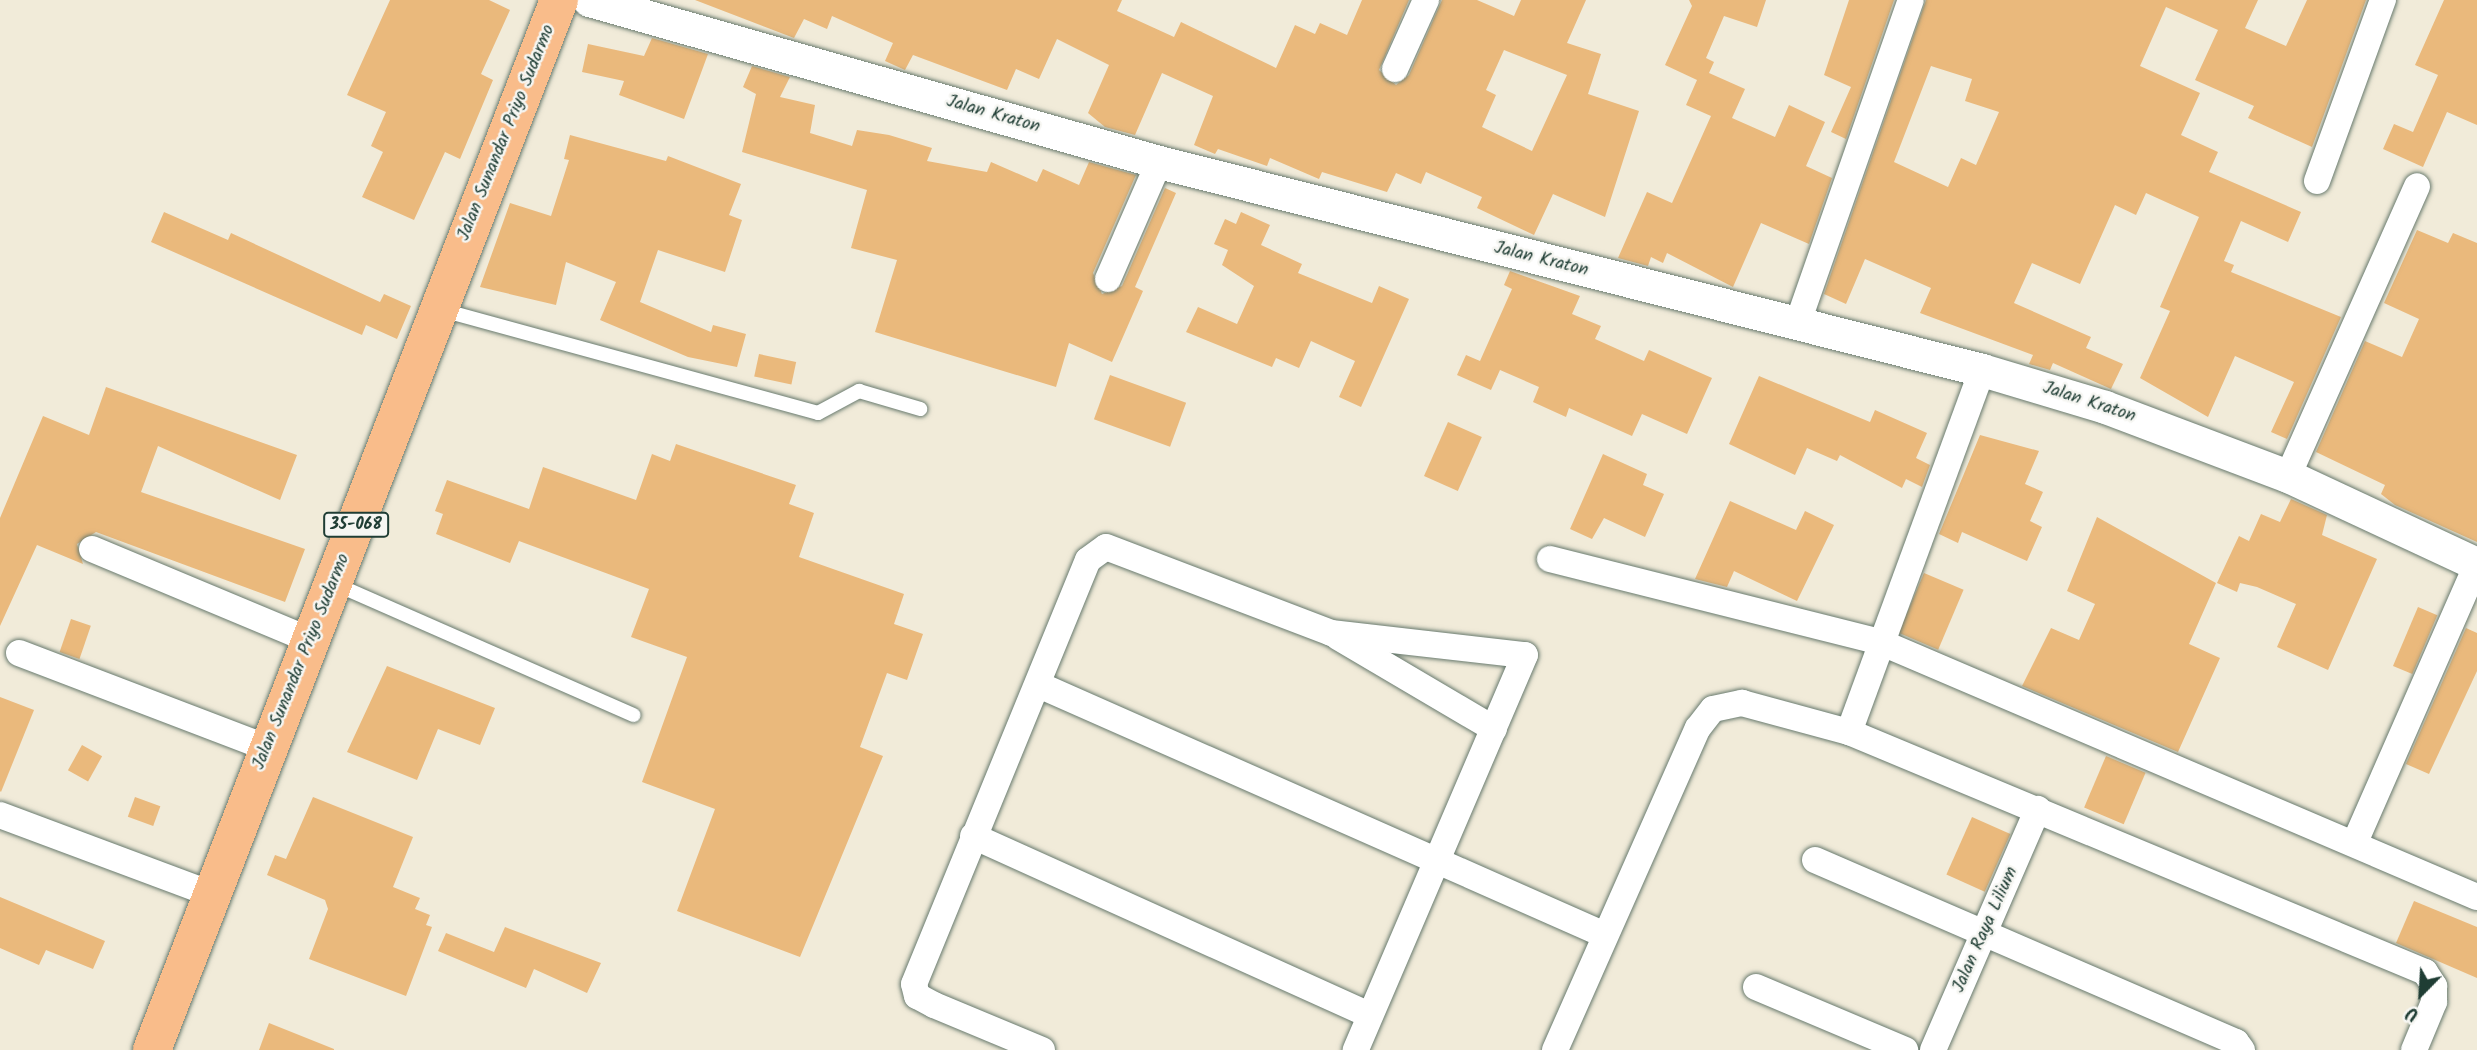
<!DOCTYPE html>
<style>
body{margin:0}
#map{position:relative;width:2477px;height:1050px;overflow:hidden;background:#f1ebd9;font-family:Kalam,sans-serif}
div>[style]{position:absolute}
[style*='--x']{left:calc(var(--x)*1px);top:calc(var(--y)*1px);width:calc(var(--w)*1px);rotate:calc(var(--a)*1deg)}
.building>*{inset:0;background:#eab97c;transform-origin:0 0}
.roads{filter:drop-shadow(0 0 2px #687a6e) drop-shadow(0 0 2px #687a6e)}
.service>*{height:14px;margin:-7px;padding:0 7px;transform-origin:7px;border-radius:7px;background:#fff}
.minor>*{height:26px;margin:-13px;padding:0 13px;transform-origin:13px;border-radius:13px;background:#fff}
.tertiary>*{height:33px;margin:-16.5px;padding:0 16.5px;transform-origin:16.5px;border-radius:16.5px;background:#fff}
.primary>*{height:38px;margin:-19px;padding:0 19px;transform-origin:19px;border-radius:19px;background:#f9bc8a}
span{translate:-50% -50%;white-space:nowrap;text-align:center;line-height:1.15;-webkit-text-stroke:5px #f6f6f2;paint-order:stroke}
.shield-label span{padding:2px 5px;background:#f6f6f2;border:2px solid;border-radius:5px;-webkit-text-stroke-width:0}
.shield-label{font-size:16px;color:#1f3d34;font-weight:700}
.street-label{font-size:18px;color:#1f3d34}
.north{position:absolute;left:2386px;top:959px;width:70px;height:70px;-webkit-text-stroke:5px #f6f6f2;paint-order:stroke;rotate:204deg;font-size:19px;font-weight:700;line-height:28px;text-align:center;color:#1f3d34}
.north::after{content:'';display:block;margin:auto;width:24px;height:32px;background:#1f3d34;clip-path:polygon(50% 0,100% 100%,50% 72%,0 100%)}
</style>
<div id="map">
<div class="building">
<div style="clip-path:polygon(390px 0,489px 0,510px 10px,481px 74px,493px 80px,460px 159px,445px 152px,414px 220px,362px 197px,383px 152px,371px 146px,386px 112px,347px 95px)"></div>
<div style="clip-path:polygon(evenodd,695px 0,1122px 0,1117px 11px,1174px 37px,1181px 22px,1276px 68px,1295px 25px,1315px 34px,1320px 23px,1347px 35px,1362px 0,1409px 0,1379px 70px,1396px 85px,1409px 75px,1442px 0,1477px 0,1514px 16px,1521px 0,1586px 0,1567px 43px,1601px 54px,1588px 94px,1639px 111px,1605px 217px,1553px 194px,1534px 235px,1477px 208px,1482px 197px,1426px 172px,1421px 184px,1396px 173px,1387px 192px,1322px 172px,1319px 179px,1270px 158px,1267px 166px,1218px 149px,1215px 154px,1194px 145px,1213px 96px,1162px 73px,1135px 135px,1105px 127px,1088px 113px,1109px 65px,1057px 39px,1039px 79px,1016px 69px,1007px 90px,913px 55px,905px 70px,885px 61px,893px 43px,832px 16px,827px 29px,804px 19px,794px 38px,695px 0,1504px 50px,1567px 75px,1532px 151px,1482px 127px,1496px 95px,1486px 90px,1504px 50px)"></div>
<div style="clip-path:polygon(1689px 0,1766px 0,1757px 27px,1724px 16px,1706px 58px,1714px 62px,1709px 73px,1745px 89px,1732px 118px,1775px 137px,1789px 105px,1825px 122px,1806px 166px,1832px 178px,1809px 244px,1761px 223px,1733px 287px,1667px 253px,1663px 263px,1651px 257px,1648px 266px,1618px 258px,1647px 192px,1672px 203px,1711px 116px,1686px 105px,1697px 80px,1665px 65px,1692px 6px)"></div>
<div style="clip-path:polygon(1849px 0,1894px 0,1846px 139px,1831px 132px,1851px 87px,1824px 75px)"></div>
<div style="clip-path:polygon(evenodd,1926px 0,2258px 0,2245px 28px,2286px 46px,2307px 0,2366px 0,2312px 147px,2248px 118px,2254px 106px,2195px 80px,2218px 30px,2166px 7px,2140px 66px,2200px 93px,2181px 135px,2218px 152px,2209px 172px,2301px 212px,2288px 242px,2241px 221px,2224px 261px,2234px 265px,2231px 272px,2341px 317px,2287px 439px,2271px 432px,2294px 382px,2235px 356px,2208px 417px,2140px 378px,2170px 311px,2160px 307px,2199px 217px,2146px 193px,2136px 215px,2115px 205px,2080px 284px,2032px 263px,2014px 303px,2091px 337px,2086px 348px,2123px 364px,2111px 389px,2053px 363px,2050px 370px,2029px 364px,2033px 355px,1920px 313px,1931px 288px,1865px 259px,1846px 304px,1824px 294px,1926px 0,1931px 66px,1972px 79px,1965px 101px,1999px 112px,1976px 165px,1961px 158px,1948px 187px,1894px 162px,1931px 66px)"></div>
<div style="clip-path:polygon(2444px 0,2477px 0,2477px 125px,2447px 112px,2423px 167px,2383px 149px,2394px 124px,2413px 132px,2438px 75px,2415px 65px)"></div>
<div style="clip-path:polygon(652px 38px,708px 54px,684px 119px,619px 95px,624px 81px,582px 72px,588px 44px,644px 56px)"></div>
<div style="clip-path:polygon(752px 66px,790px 77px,780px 97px,815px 105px,810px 133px,852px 146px,857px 130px,889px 135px,932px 148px,927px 161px,987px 172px,991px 162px,1037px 182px,1043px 169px,1079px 185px,1089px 162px,1136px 175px,1093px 273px,1102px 294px,1122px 286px,1165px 188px,1176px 193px,1135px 287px,1143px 291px,1112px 362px,1069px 343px,1056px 387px,875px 332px,897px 260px,851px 248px,867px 190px,742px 152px,756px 94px,743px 87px)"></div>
<div style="clip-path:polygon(570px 135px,666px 161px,668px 156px,741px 184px,729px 215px,742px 220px,725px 272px,658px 250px,640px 302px,711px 332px,713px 325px,746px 334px,737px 367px,688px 357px,600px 320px,616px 282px,566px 262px,556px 305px,480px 287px,510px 203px,551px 216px,569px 160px,564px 159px)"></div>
<div style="clip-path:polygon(164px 212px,228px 240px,231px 233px,380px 302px,384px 294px,411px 306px,397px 339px,366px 325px,362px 335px,151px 242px)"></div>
<div style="clip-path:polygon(1241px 212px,1270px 225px,1261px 245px,1302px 264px,1298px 273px,1372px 303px,1379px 286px,1409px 299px,1361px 407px,1339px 397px,1355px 361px,1311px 341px,1299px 368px,1276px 358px,1272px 367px,1186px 332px,1198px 307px,1237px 324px,1254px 286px,1222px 265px,1228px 250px,1214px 244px,1225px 219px,1236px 224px)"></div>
<div style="clip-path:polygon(2417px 230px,2448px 243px,2453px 233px,2477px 243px,2477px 542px,2395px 505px,2381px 494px,2385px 485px,2316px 452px,2365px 341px,2402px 357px,2419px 319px,2384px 303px)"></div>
<div style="clip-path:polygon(1510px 271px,1580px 296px,1572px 314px,1601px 326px,1595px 339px,1644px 361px,1649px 350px,1712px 378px,1687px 434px,1642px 414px,1632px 436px,1569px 408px,1566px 417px,1533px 402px,1539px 387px,1500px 370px,1491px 390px,1457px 375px,1466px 355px,1480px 361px,1512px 289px,1504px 285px)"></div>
<div style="left:759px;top:354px;width:38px;height:23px;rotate:12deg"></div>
<div style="left:1110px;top:375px;width:81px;height:47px;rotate:20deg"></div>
<div style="clip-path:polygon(1759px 376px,1870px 422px,1875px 410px,1927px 433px,1916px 458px,1930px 465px,1922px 487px,1906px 479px,1902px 488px,1840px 455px,1837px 461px,1807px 448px,1795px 475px,1729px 444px)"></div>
<div style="clip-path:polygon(106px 387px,297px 455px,280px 500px,158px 446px,141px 492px,305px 549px,285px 602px,96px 532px,77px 544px,83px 564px,37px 545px,0 626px,0 518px,43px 416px,89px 435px)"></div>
<div style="left:1448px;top:422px;width:37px;height:59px;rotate:24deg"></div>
<div style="clip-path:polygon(1980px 435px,2039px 451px,2025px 484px,2043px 492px,2030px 521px,2042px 527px,2027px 561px,1962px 532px,1958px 543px,1939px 534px)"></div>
<div style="clip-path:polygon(676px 444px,796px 485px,789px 504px,814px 513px,799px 557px,904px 594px,894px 624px,923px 634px,907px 680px,887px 673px,860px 747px,883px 756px,800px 957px,677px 911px,715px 809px,642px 782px,687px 657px,631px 637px,649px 589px,519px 541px,510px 563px,436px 534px,443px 514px,435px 511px,447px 480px,529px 509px,543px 467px,636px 500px,652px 454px,670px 461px)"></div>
<div style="clip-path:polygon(1603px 454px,1647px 474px,1643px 485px,1664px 494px,1645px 537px,1604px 518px,1592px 539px,1570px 529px)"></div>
<div style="clip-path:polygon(2291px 499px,2327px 515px,2322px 535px,2377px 559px,2328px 670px,2277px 647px,2296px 604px,2257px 587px,2240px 583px,2237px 592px,2217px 583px,2239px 536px,2249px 541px,2261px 514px,2280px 522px)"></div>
<div style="clip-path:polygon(1730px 501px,1796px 530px,1805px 511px,1834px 525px,1797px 601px,1734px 571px,1727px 587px,1695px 579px)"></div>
<div style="clip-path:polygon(2097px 517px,2216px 583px,2189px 644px,2220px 658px,2178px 752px,2022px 686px,2051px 628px,2079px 640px,2095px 604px,2067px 591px)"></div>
<div style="left:1924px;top:573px;width:43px;height:65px;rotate:23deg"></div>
<div style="left:2418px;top:607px;width:21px;height:64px;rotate:23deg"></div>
<div style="left:71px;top:619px;width:21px;height:35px;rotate:19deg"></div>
<div style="clip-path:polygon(2466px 628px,2477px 633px,2477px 671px,2429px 774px,2406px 764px)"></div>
<div style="clip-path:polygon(387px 666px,495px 708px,480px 745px,438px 729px,417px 780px,347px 752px)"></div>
<div style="clip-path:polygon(0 697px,34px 710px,1px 792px,0 791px)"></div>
<div style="left:82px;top:745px;width:23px;height:29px;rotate:29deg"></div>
<div style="left:2106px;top:756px;width:43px;height:56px;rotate:23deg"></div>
<div style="left:135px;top:797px;width:27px;height:21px;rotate:20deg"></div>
<div style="clip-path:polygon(313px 797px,413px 837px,393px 887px,420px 898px,415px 909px,430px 915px,426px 925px,432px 927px,406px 996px,309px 959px,328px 909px,325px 900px,267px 875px,275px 855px,286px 859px)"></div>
<div style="left:1972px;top:817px;width:42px;height:63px;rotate:24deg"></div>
<div style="clip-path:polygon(0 897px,105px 941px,93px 969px,46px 950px,39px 965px,0 948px)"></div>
<div style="clip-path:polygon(2414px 901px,2477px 927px,2477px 978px,2396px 943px)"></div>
<div style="clip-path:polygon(505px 927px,601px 963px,587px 993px,534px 969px,526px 988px,438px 951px,446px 933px,494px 952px)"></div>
<div style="clip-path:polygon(269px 1023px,334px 1049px,334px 1050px,259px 1050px)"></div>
</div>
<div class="roads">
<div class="service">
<div style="--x:442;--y:310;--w:390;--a:15.3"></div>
<div style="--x:818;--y:413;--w:47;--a:-28.2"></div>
<div style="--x:859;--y:391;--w:64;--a:16.4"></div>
<div style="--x:335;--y:584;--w:326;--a:23.7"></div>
</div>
<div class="minor">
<div style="--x:1395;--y:69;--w:76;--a:-65.8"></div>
<div style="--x:2317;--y:181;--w:193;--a:-70"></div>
<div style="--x:1108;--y:279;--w:128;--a:-66.4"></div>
<div style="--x:1797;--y:325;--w:344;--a:-70.7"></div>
<div style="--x:2288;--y:476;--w:317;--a:-66"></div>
<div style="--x:92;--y:549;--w:238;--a:22.7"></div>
<div style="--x:1550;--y:559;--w:340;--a:14.1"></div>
<div style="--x:1880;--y:642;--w:649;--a:23.13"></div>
<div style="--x:1338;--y:637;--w:181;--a:30.5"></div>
<div style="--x:19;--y:653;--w:267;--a:20.9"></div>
<div style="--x:1039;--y:685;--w:619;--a:23.83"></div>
<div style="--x:1849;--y:732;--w:386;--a:-69.8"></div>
<div style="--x:0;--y:815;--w:223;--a:20.5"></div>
<div style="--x:973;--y:836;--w:435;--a:24.3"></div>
<div style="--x:2355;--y:842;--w:304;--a:-66.3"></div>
<div style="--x:1815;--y:860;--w:459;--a:23.4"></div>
<div style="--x:2236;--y:1042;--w:10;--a:53"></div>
<div style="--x:1756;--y:987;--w:162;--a:22.9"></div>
<div style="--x:1042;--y:1050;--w:117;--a:-157.4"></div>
<div style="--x:934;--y:1005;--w:19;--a:-152"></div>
<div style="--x:917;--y:996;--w:12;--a:-104"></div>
<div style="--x:914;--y:984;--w:458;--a:-67.7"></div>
<div style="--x:1088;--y:560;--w:22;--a:-36"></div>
<div style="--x:1106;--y:547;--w:241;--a:20.9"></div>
<div style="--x:1331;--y:633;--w:195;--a:6.5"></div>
<div style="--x:1525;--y:655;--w:430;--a:113.2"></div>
<div style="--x:1555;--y:1050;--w:352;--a:-66.1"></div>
<div style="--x:1698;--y:728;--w:24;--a:-52"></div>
<div style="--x:1713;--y:709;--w:30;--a:-12"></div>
<div style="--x:1742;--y:703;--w:111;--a:15.2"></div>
<div style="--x:1849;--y:732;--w:624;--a:22.62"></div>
<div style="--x:2425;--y:972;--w:17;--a:57"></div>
<div style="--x:2434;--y:986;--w:16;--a:90"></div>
<div style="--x:2434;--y:1002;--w:52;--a:112.6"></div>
<div style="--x:1933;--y:1050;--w:263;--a:-66.5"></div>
</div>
<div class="tertiary">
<div style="--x:589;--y:0;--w:593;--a:15.87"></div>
<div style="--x:1159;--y:162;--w:849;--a:14.18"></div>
<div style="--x:1982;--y:370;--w:128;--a:16.7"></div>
<div style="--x:2105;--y:407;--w:196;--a:20.7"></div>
<div style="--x:2288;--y:476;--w:208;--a:25"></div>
</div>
<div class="primary">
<div style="--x:152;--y:1050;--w:1126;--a:-68.81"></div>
</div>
</div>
<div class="shield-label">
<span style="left:356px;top:525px">35-068</span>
</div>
<div class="street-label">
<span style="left:993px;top:115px;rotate:16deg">Jalan Kraton</span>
<span style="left:507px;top:133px;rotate:-68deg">Jalan Sunandar Priyo Sudarmo</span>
<span style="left:1541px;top:260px;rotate:14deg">Jalan Kraton</span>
<span style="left:2089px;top:403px;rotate:18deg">Jalan Kraton</span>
<span style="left:302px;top:662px;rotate:-68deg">Jalan Sunandar Priyo Sudarmo</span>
<span style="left:1986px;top:930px;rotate:-66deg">Jalan Raya Lilium</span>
</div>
<div class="north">U</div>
</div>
